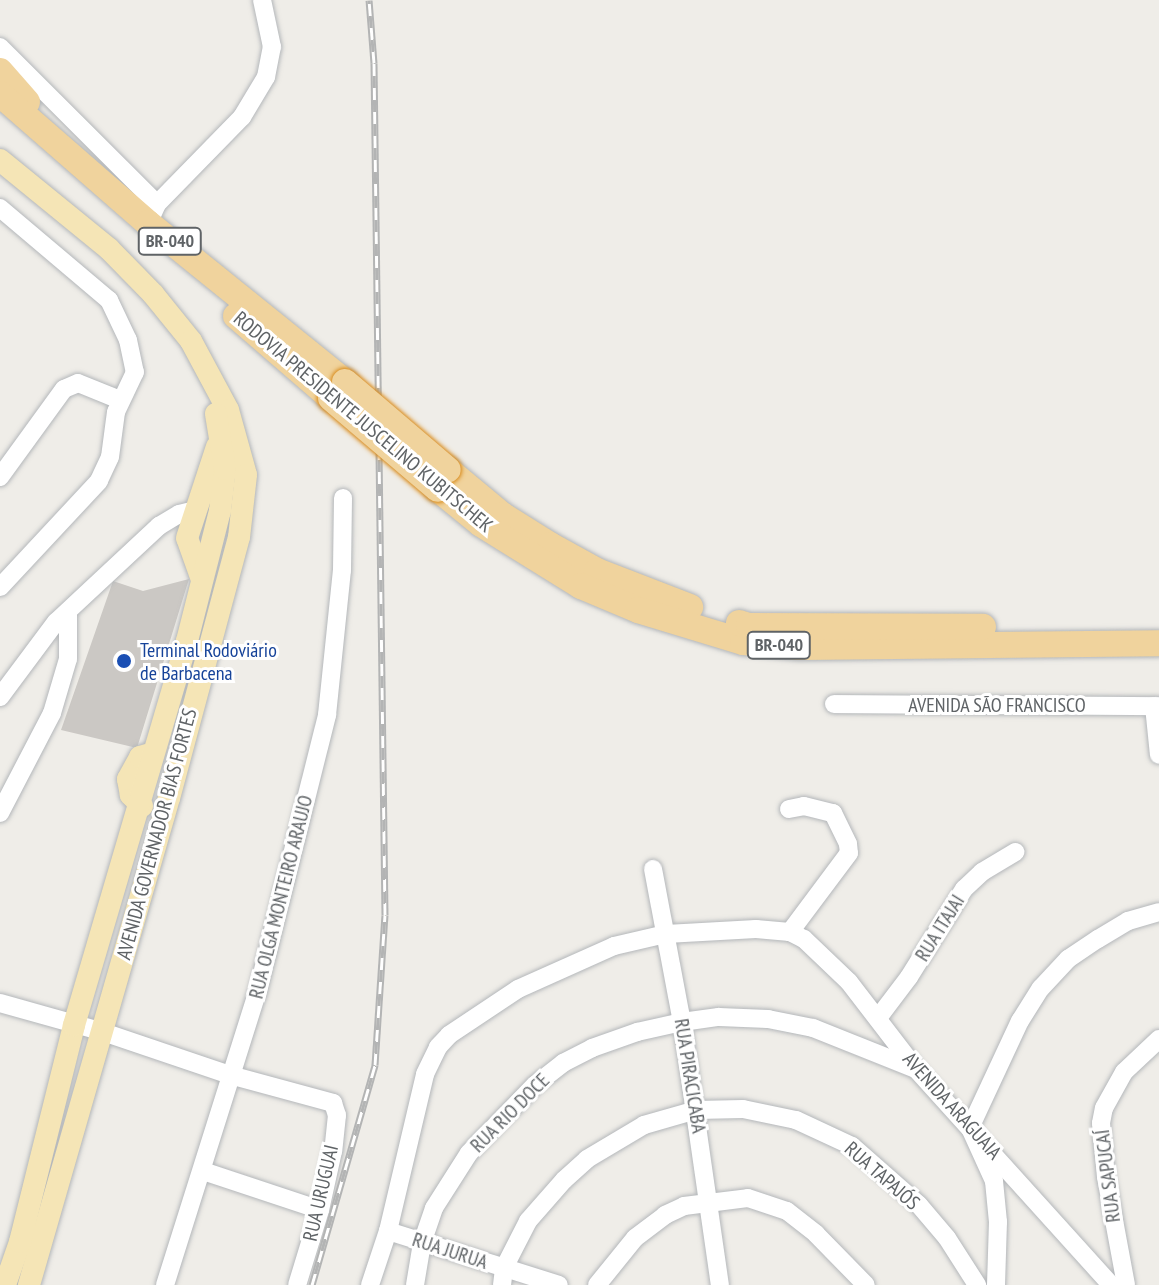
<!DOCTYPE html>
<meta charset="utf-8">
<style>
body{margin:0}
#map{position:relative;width:1159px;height:1285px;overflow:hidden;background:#efede8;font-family:"PT Sans Narrow",sans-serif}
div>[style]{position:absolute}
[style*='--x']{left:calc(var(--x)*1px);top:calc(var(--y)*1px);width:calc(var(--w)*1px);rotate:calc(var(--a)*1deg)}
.building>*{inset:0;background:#cbc8c4}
.roads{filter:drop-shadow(0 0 2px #b4b7ba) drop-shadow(0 0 2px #b4b7ba)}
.minor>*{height:18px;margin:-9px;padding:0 9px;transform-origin:9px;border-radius:9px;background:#fff}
.major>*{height:22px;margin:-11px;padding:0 11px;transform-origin:11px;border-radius:11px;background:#f5e5b6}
.highway>*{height:26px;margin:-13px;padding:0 13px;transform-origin:13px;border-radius:13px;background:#f0d39d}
.rail>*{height:7px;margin-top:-3.5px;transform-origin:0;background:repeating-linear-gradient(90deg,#fff 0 12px,#b3b4b4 0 24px);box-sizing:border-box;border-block:2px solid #b3b4b4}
.bridges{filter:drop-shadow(0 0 2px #d98c1d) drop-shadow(0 0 2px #d98c1d)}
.highway-bridge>*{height:26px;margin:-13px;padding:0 13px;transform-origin:13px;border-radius:13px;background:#f0d39d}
.dots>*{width:22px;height:22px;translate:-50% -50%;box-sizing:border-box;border:4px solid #fff;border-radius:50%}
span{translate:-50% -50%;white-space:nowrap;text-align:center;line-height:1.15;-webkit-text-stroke:6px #fff;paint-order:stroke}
.shield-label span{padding:2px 6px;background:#fff;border:2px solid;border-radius:6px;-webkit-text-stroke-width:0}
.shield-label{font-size:18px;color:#5f6366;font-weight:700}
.street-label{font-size:20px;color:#5f6366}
.transit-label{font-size:20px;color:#164399}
.left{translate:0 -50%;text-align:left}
</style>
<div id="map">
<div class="building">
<div style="clip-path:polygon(189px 579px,137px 748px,61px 730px,113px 581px,143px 591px)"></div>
</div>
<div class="roads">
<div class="minor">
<div style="--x:0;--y:47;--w:222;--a:45"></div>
<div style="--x:157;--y:204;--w:10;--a:114"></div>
<div style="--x:157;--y:204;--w:122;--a:-45.7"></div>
<div style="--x:242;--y:117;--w:47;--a:-59"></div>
<div style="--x:266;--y:77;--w:31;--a:-79"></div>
<div style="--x:272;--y:47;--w:48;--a:-102"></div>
<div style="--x:0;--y:208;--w:143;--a:40.2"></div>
<div style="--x:109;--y:300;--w:44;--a:64.6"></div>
<div style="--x:128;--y:340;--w:33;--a:78"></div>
<div style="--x:135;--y:372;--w:44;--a:115.4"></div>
<div style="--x:116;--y:412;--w:45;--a:97.6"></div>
<div style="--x:110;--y:457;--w:26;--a:115"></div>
<div style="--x:99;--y:481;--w:145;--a:133"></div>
<div style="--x:0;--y:477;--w:109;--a:-54"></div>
<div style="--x:64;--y:389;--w:15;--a:-23"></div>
<div style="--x:78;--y:383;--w:45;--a:22"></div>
<div style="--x:0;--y:697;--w:94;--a:-53.3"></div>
<div style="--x:56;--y:622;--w:141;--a:-43"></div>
<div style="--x:159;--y:526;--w:23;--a:-31"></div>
<div style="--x:179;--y:514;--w:16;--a:-14"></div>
<div style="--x:834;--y:704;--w:325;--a:0.4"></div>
<div style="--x:1154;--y:706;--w:49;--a:84.2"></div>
<div style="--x:789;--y:809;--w:15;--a:-11"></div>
<div style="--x:804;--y:806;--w:30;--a:14"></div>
<div style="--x:833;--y:813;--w:34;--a:64"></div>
<div style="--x:848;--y:844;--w:9;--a:84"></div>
<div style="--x:849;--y:853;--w:99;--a:126.8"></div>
<div style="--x:0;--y:813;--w:113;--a:-62.5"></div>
<div style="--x:52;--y:713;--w:56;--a:-73.5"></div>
<div style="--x:68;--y:659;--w:44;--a:-90"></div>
<div style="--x:653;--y:869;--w:156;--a:79.3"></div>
<div style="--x:682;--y:1022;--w:266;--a:81.8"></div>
<div style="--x:0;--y:1003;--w:107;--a:15.7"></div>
<div style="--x:103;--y:1032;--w:134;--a:18.7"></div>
<div style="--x:230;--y:1075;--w:107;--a:15.2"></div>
<div style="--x:333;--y:1103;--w:13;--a:72"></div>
<div style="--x:337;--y:1115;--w:36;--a:96"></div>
<div style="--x:333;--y:1151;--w:60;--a:102.4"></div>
<div style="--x:320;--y:1210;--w:78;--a:107"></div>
<div style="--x:878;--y:1018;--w:51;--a:-52.9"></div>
<div style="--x:909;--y:977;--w:104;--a:-58"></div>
<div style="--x:964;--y:889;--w:25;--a:-43"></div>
<div style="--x:982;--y:872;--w:39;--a:-31"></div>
<div style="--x:203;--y:1171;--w:123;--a:18.4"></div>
<div style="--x:388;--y:1231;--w:179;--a:17.5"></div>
<div style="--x:165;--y:1285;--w:305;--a:-72.5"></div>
<div style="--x:257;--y:994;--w:288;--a:-75.9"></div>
<div style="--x:327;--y:715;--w:146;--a:-84.1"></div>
<div style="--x:342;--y:570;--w:72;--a:-89.2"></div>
<div style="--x:370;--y:1285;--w:57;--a:-71.6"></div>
<div style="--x:388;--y:1231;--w:161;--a:-76.7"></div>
<div style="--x:425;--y:1074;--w:30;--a:-64"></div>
<div style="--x:438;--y:1047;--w:16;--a:-47"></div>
<div style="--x:449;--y:1035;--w:83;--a:-33.7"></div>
<div style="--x:518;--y:989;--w:105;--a:-24.1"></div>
<div style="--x:614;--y:946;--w:53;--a:-13"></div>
<div style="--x:666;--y:934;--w:90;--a:-3.2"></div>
<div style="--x:756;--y:929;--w:34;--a:5"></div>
<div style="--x:790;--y:932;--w:16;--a:27"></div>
<div style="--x:804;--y:939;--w:62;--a:43.7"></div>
<div style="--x:849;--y:982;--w:110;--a:52.4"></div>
<div style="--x:916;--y:1069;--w:291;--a:47.9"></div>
<div style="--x:415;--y:1285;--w:43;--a:-80.5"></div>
<div style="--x:422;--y:1243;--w:37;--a:-71"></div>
<div style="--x:434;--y:1208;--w:65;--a:-57.5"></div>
<div style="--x:469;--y:1153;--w:95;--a:-45.9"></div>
<div style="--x:535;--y:1085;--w:36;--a:-38"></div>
<div style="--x:563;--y:1063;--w:33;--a:-27"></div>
<div style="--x:592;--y:1048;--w:48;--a:-19.6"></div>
<div style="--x:637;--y:1032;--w:46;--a:-12.5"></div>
<div style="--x:682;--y:1022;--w:37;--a:-8"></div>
<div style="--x:719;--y:1017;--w:49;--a:2.3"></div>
<div style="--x:768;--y:1019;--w:46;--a:11.3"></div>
<div style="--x:813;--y:1028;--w:108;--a:21.8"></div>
<div style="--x:502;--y:1285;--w:17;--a:-83"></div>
<div style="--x:504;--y:1268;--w:53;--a:-62.9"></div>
<div style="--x:528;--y:1221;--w:55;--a:-48.7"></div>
<div style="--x:564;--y:1180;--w:31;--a:-42"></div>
<div style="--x:587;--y:1159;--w:66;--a:-30.8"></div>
<div style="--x:644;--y:1125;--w:54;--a:-16.1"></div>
<div style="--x:696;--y:1110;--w:47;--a:-1.2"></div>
<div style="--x:743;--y:1109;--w:54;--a:11.7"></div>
<div style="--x:796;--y:1120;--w:62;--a:24.9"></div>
<div style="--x:852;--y:1146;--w:89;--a:41.4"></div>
<div style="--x:919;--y:1205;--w:43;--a:49.7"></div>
<div style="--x:947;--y:1238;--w:56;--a:57.4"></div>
<div style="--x:597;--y:1285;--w:60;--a:-51"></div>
<div style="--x:635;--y:1238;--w:38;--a:-37"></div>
<div style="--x:665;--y:1215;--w:21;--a:-25"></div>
<div style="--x:684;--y:1206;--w:64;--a:-7.1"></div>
<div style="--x:748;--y:1198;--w:41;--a:18.4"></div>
<div style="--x:787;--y:1211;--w:37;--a:38"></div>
<div style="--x:816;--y:1234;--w:71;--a:45.6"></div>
<div style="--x:996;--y:1285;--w:63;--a:-88.2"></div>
<div style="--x:998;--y:1222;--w:41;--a:-95.6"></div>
<div style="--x:994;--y:1181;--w:58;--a:-114.4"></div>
<div style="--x:970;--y:1128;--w:118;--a:-65"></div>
<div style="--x:1020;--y:1021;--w:39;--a:-58"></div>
<div style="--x:1041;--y:988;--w:40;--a:-47"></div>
<div style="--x:1068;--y:959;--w:36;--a:-34"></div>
<div style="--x:1098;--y:939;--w:35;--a:-31"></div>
<div style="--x:1128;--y:921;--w:32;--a:-16"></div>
<div style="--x:1126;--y:1285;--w:110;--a:-100.5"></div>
<div style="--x:1106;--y:1177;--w:54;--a:-95.3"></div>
<div style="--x:1101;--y:1123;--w:15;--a:-79"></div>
<div style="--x:1104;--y:1108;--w:41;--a:-60.9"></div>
<div style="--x:1124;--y:1072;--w:48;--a:-43.3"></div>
</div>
<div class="major">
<div style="--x:0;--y:160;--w:141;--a:39.2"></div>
<div style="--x:109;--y:249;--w:63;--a:45.6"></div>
<div style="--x:153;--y:294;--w:60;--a:51"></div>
<div style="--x:191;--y:341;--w:78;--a:61.8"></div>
<div style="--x:228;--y:410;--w:67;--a:74.5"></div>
<div style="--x:246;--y:475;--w:62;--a:96.4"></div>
<div style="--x:239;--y:537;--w:270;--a:105"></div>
<div style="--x:169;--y:798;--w:507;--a:106.04"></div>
<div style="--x:201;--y:577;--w:41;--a:-109.7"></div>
<div style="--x:187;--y:538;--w:96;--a:-71.8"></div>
<div style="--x:142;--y:806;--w:16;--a:-135"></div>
<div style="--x:131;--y:795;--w:16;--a:-101"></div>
<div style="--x:128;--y:779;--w:25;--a:-61"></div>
<div style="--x:140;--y:757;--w:14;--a:-17"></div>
<div style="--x:5;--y:1285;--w:46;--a:-70.8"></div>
<div style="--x:20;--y:1242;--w:224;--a:-76"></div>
<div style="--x:74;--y:1025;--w:400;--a:-73.6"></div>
<div style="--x:187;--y:641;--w:134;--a:-75.8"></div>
<div style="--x:220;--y:511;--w:42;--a:-83.2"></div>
<div style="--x:225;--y:469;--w:56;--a:-99.3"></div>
</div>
<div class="highway">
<div style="--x:0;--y:71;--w:41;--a:48.9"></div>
<div style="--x:0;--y:94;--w:196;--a:41.1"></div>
<div style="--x:148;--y:223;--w:253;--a:38.9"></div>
<div style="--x:236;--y:316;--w:125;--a:40.8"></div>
<div style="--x:448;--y:470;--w:70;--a:39.8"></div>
<div style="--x:502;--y:515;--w:57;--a:32"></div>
<div style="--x:550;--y:545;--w:54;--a:29"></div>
<div style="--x:597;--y:571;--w:100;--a:21.2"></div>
<div style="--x:438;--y:489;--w:55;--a:39.1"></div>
<div style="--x:481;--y:524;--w:118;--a:31.8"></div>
<div style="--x:581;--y:586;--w:62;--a:22.8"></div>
<div style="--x:638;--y:610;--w:110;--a:16.9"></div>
<div style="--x:743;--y:642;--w:57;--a:5"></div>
<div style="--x:800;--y:647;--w:359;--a:-0.6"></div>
<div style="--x:739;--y:623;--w:10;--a:17"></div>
<div style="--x:749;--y:626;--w:234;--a:0.2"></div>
</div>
</div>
<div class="rail">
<div style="--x:312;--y:1285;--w:229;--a:-74"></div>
<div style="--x:375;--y:1065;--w:150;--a:-86.2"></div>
<div style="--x:385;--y:915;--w:852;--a:-90.74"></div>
<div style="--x:374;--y:63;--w:63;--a:-94.5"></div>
</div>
<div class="bridges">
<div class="highway-bridge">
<div style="--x:345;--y:382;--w:135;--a:40.5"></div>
<div style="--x:331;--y:398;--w:140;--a:40.4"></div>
</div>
</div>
<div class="dots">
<div style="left:124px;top:661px;background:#1a4fb4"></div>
</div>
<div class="shield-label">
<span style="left:170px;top:241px">BR-040</span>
<span style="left:779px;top:645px">BR-040</span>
</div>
<div class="street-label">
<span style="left:363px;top:422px;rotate:40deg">RODOVIA PRESIDENTE JUSCELINO KUBITSCHEK</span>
<span style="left:997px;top:705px">AVENIDA SÃO FRANCISCO</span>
<span style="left:157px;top:834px;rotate:-75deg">AVENIDA GOVERNADOR BIAS FORTES</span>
<span style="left:281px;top:897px;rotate:-76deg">RUA OLGA MONTEIRO ARAUJO</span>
<span style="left:940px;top:928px;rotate:-58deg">RUA ITAJAI</span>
<span style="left:690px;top:1076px;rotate:81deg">RUA PIRACICABA</span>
<span style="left:952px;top:1106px;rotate:48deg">AVENIDA ARAGUAIA</span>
<span style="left:510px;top:1113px;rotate:-45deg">RUA RIO DOCE</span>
<span style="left:882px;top:1176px;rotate:41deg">RUA TAPAJÓS</span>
<span style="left:1108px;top:1176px;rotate:-97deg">RUA SAPUCAÍ</span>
<span style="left:321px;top:1193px;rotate:-77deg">RUA URUGUAI</span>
<span style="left:450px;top:1251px;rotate:18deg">RUA JURUA</span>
</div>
<div class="transit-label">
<span class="left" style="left:140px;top:662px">Terminal Rodoviário<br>de Barbacena</span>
</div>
</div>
